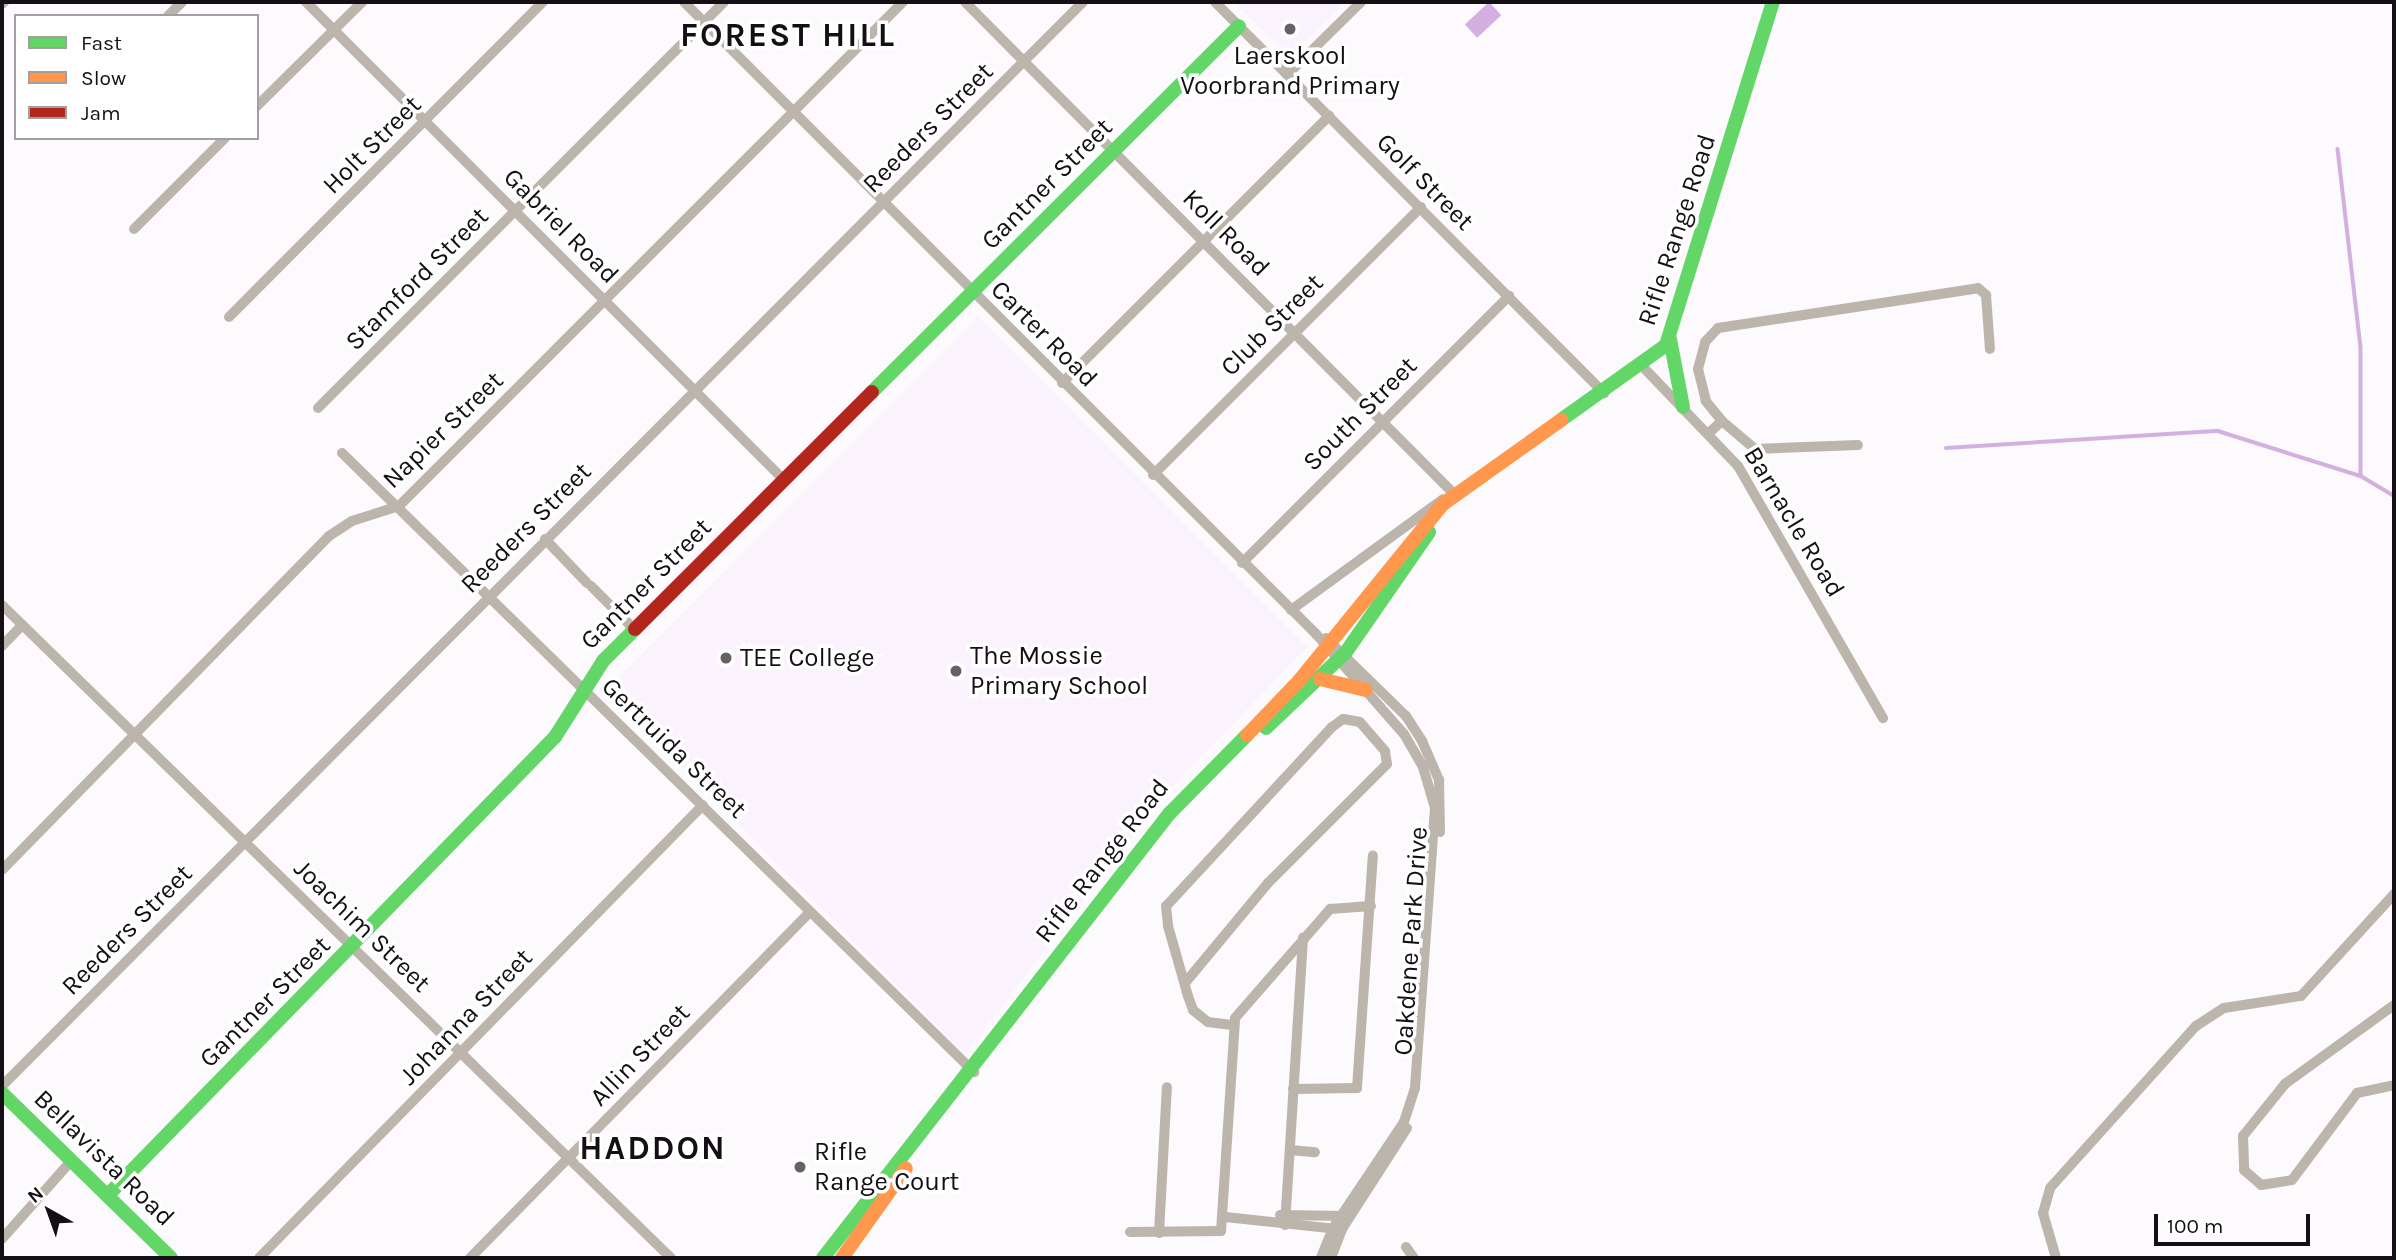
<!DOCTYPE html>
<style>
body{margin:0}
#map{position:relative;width:2396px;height:1260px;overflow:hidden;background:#fcfafd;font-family:Karla,sans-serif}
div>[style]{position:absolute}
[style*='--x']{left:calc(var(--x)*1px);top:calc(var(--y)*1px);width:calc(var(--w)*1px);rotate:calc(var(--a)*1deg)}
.built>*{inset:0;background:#faf2fd}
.water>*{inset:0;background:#d3b0e1;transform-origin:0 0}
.stream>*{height:3.5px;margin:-1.75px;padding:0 1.75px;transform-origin:1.75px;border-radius:1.75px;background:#d3b0e1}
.street>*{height:10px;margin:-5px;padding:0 5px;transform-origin:5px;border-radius:5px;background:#bbb5ac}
.fast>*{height:14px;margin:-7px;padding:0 7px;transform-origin:7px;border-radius:7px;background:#63d668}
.slow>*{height:14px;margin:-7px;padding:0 7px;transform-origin:7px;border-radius:7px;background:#ff974d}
.jam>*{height:14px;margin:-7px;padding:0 7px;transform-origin:7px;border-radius:7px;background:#b3261e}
.dots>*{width:19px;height:19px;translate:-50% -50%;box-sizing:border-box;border:4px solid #fff;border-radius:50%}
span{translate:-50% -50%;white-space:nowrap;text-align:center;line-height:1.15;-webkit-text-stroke:7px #fff;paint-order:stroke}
.poi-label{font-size:26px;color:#130f14}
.left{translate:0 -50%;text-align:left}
.street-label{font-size:26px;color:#130f14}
.district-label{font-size:33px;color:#130f14;font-weight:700;letter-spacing:2px}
.frame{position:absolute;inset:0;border:4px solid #130f14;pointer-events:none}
.legend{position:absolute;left:14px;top:14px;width:245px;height:126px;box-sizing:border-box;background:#fff;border:2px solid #a19fa1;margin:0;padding:9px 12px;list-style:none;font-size:21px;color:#130f14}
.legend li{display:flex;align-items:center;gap:14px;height:35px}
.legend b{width:35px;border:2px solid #a19fa1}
.north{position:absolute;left:14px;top:1176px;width:70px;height:70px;-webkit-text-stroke:5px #fff;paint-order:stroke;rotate:320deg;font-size:19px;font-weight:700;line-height:28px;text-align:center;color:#130f14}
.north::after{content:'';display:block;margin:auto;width:24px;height:32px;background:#130f14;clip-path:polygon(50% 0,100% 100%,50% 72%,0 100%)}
.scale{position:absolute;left:2154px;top:1214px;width:156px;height:32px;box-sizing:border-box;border:4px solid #130f14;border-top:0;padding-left:9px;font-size:21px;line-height:24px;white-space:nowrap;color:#130f14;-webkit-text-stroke:5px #fff;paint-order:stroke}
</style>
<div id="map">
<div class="built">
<div style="clip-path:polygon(1234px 2px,1346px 2px,1290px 57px)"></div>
<div style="clip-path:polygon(978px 317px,1307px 647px,1163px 797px,965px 1054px,606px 690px)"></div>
</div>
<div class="water">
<div style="left:1489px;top:2px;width:18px;height:33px;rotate:47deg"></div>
</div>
<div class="stream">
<div style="--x:2338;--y:149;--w:199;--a:83.4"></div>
<div style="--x:2361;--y:347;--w:129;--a:90"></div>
<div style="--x:1946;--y:448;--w:273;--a:-3.6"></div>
<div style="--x:2218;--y:431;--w:150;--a:17.5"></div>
<div style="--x:2361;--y:476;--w:39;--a:31"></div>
</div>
<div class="street">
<div style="--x:306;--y:2;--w:677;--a:45"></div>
<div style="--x:684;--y:2;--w:894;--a:45"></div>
<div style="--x:1316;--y:634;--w:133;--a:48.7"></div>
<div style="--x:1404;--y:734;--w:38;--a:60"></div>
<div style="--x:1423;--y:767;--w:43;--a:73.7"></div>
<div style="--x:1435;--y:808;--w:281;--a:94.1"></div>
<div style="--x:1415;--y:1088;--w:36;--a:108"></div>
<div style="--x:1404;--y:1122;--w:128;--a:123.8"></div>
<div style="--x:1333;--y:1228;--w:32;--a:112"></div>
<div style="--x:965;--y:2;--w:695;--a:45.17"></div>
<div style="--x:1215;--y:2;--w:552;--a:45.15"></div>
<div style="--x:2;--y:4;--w:3;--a:-45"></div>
<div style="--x:168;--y:16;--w:20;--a:-45"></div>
<div style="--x:1287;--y:75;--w:104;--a:-44.6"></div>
<div style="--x:257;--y:106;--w:148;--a:-44.7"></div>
<div style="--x:134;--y:229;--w:129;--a:-45"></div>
<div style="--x:229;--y:317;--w:445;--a:-45.1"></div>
<div style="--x:1643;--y:367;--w:137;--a:46.2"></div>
<div style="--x:1738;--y:466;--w:291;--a:60.1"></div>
<div style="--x:1062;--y:383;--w:378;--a:-45"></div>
<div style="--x:318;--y:408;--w:574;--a:-45"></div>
<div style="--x:1722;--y:421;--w:43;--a:40.3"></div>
<div style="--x:1755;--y:449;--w:103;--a:-2.2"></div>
<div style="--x:1710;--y:432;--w:16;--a:-43"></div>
<div style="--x:1722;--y:421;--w:26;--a:-129"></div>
<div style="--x:1706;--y:401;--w:33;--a:-104"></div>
<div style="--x:1698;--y:369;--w:28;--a:-75"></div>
<div style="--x:1705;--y:342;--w:19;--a:-47"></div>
<div style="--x:1718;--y:328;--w:263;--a:-8.7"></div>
<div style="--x:1978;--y:288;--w:11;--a:41"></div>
<div style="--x:1986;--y:295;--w:54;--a:85.8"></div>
<div style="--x:342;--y:453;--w:885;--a:44.4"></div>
<div style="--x:1153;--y:475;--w:379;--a:-45"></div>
<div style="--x:545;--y:539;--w:61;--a:46.3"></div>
<div style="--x:1242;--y:563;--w:378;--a:-45"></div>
<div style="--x:591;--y:586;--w:61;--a:45"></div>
<div style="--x:2;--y:605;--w:935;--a:44.31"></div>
<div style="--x:1291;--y:610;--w:188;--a:-36.1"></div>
<div style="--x:1326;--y:638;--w:112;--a:44.3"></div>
<div style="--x:1406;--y:716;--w:30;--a:57"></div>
<div style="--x:1422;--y:741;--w:43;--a:66.4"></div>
<div style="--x:1439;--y:780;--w:52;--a:88.9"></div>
<div style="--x:2;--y:646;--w:29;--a:-46"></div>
<div style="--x:2;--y:870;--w:467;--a:-45.6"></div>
<div style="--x:329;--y:536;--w:27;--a:-33"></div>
<div style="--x:352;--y:521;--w:49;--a:-17.7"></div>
<div style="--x:399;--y:506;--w:713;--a:-45"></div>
<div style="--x:1185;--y:983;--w:130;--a:-50.3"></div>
<div style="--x:1268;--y:883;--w:168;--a:-45"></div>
<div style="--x:1387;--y:764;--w:13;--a:-99"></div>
<div style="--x:1385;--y:751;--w:38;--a:-131"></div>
<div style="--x:1360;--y:722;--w:17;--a:-170"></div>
<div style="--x:1343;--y:719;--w:14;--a:144"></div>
<div style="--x:1332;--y:727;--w:244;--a:132.8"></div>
<div style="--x:1166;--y:906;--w:20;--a:84"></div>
<div style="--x:1168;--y:926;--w:73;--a:74.1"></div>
<div style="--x:1188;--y:996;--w:15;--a:70"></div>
<div style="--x:1193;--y:1010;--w:19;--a:39"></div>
<div style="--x:1208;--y:1022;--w:26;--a:7"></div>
<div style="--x:2394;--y:1005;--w:135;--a:144.1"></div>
<div style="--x:2285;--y:1084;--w:67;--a:128.9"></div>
<div style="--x:2243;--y:1136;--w:34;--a:88"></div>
<div style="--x:2244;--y:1170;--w:23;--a:41"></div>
<div style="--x:2261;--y:1185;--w:31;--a:-9"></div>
<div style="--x:2292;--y:1180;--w:109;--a:-53.2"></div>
<div style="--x:2357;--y:1093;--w:38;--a:-12"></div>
<div style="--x:2;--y:1086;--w:1531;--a:-45.08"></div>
<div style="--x:1293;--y:1089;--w:64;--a:-0.9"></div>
<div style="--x:1357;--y:1088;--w:233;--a:-86.1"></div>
<div style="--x:1290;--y:1150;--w:25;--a:5"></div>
<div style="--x:1280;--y:1215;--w:65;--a:0.9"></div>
<div style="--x:1225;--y:1217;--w:114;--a:6.1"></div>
<div style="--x:1285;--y:1225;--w:288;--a:-86.4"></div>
<div style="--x:1130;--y:1232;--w:91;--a:-0.6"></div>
<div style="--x:1221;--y:1231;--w:213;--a:-86.2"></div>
<div style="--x:1235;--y:1018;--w:145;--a:-48.9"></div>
<div style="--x:1330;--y:909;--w:41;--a:-4.2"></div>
<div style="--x:1159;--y:1233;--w:146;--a:-86.9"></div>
<div style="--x:2;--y:1239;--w:106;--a:-48.5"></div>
<div style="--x:1406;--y:1247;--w:14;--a:54"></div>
<div style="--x:259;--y:1258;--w:634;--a:-45.57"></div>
<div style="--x:470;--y:1258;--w:485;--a:-45.5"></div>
<div style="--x:1331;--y:1258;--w:31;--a:-69"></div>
<div style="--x:1342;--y:1229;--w:120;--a:-57.2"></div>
<div style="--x:2056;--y:1258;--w:47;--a:-106.1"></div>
<div style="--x:2043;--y:1213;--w:26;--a:-74"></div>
<div style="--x:2050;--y:1188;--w:218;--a:-48"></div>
<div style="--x:2196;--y:1026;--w:33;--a:-33"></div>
<div style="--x:2224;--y:1008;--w:78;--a:-8.9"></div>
<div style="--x:2301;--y:996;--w:138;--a:-47.6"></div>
</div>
<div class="fast">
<div style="--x:1670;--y:339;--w:69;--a:79.2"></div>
<div style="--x:872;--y:392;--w:518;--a:-44.92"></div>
<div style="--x:1561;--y:420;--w:129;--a:-35.5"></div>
<div style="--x:1666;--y:345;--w:359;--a:-72.7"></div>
<div style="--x:1266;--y:728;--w:110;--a:-43.5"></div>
<div style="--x:1346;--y:652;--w:146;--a:-55.3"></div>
<div style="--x:2;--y:1093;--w:236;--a:44.3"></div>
<div style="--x:108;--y:1195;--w:640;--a:-45.7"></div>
<div style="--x:555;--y:737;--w:90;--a:-57.7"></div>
<div style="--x:603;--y:661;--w:45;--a:-45"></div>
<div style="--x:823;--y:1258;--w:563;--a:-52.07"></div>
<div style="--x:1169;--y:814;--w:111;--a:-45.4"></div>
</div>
<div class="slow">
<div style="--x:1320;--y:679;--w:47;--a:13.4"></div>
<div style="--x:1247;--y:735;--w:75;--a:-46.1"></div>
<div style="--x:1299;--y:681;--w:228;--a:-50.9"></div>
<div style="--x:1443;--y:504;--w:145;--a:-35.4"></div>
<div style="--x:842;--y:1258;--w:110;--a:-54.6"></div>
</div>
<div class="jam">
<div style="--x:635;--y:629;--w:335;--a:-45"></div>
</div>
<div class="dots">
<div style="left:1290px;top:29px;background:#656166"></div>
<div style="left:726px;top:658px;background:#656166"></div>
<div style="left:956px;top:671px;background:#656166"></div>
<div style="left:800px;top:1167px;background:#656166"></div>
</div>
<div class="poi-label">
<span style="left:1290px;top:71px">Laerskool<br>Voorbrand Primary</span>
<span class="left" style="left:970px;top:671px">The Mossie<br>Primary School</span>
<span class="left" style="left:740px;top:658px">TEE College</span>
<span class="left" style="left:814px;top:1167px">Rifle<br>Range Court</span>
</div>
<div class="street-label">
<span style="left:928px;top:128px;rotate:-45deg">Reeders Street</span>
<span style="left:372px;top:145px;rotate:-45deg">Holt Street</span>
<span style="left:1425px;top:182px;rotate:45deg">Golf Street</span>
<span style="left:1047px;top:184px;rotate:-45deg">Gantner Street</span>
<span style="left:561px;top:226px;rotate:45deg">Gabriel Road</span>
<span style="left:1677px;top:230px;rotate:-72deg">Rifle Range Road</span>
<span style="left:1226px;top:233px;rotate:45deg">Koll Road</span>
<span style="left:417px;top:279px;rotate:-45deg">Stamford Street</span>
<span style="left:1272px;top:325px;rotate:-45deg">Club Street</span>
<span style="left:1044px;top:334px;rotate:45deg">Carter Road</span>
<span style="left:1360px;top:414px;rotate:-45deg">South Street</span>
<span style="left:443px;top:430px;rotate:-44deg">Napier Street</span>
<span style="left:1794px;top:522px;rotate:59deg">Barnacle Road</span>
<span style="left:526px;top:528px;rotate:-45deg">Reeders Street</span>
<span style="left:646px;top:584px;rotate:-45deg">Gantner Street</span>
<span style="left:674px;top:748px;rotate:44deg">Gertruida Street</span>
<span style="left:1102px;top:861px;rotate:-52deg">Rifle Range Road</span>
<span style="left:362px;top:926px;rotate:44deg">Joachim Street</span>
<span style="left:127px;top:930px;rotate:-45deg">Reeders Street</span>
<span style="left:1411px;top:941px;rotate:-86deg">Oakdene Park Drive</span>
<span style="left:265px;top:1002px;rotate:-45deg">Gantner Street</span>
<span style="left:466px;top:1017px;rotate:-46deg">Johanna Street</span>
<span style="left:640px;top:1055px;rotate:-46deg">Allin Street</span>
<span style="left:104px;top:1158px;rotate:44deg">Bellavista Road</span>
</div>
<div class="district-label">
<span style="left:788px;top:36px">FOREST HILL</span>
<span style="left:653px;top:1149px">HADDON</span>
</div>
<div class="frame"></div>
<ul class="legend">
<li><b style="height:9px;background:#63d668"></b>Fast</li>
<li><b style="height:9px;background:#ff974d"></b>Slow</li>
<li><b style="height:9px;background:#b3261e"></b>Jam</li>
</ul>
<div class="north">N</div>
<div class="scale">100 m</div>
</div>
